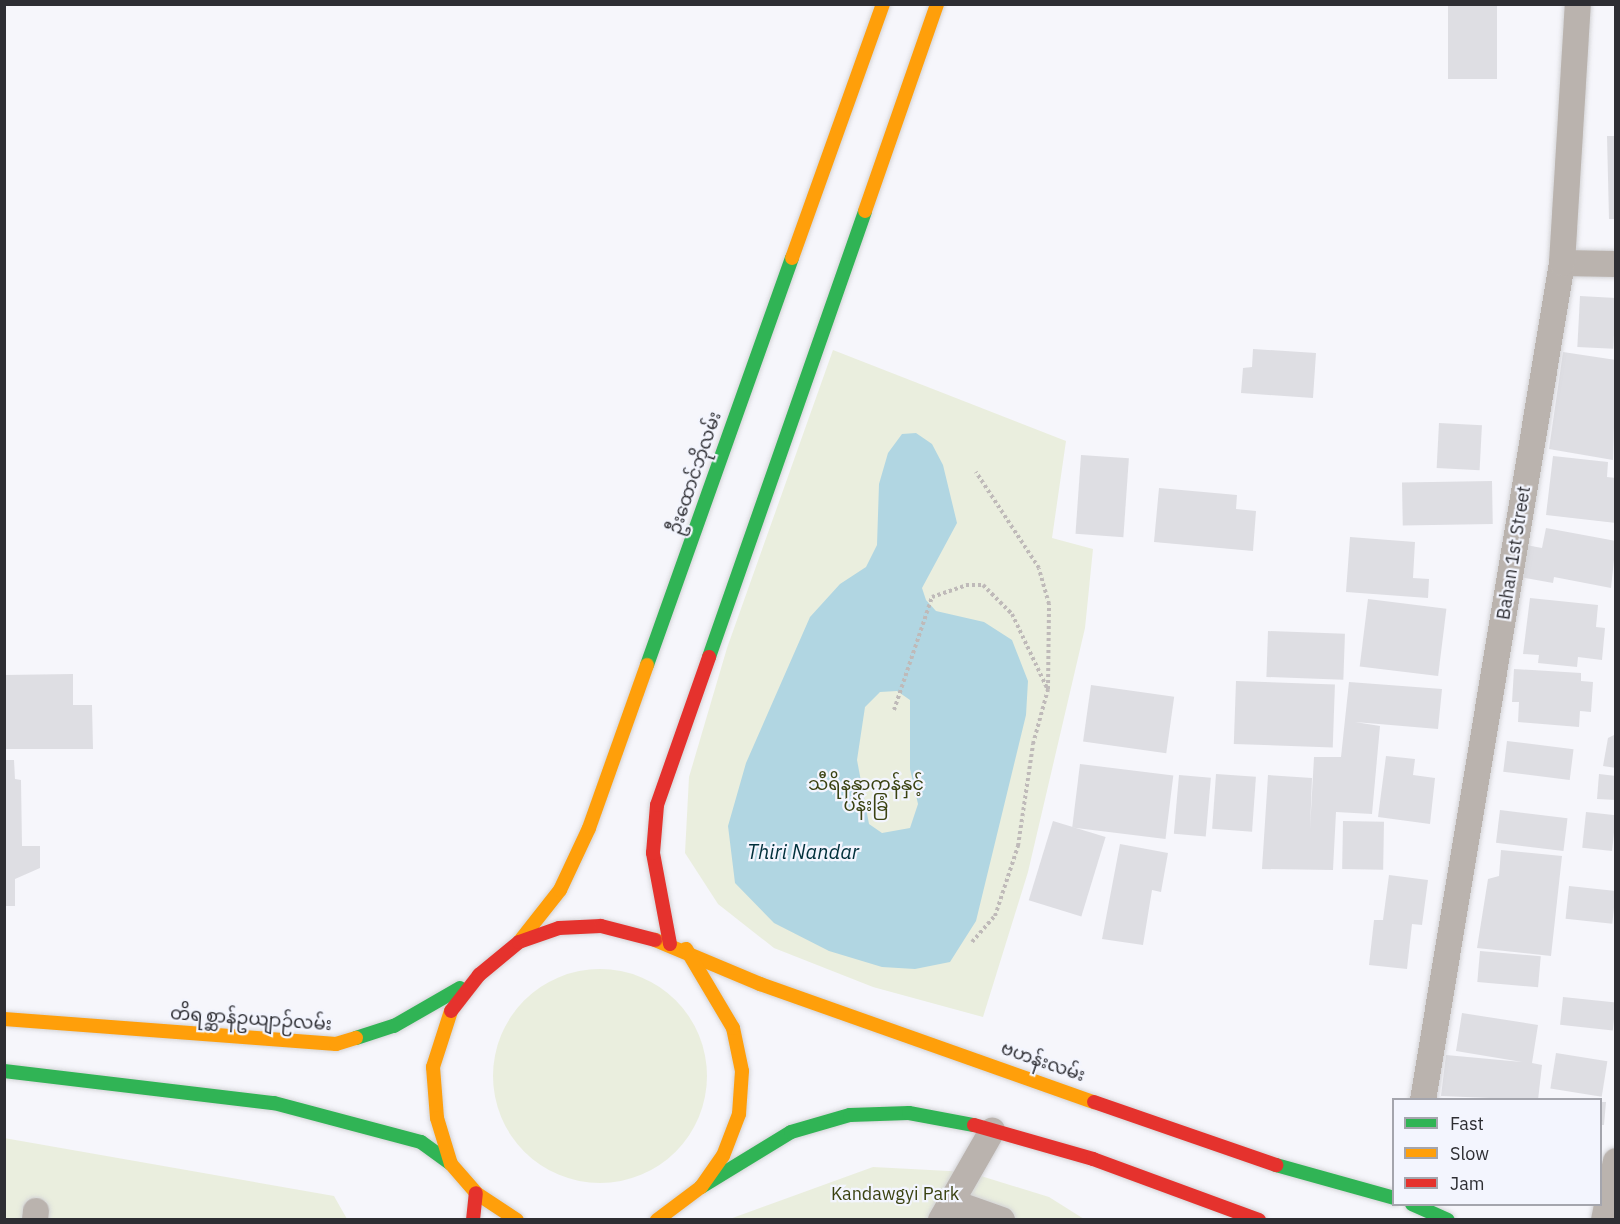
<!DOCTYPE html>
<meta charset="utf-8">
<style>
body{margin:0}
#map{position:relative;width:1620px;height:1224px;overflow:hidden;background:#f6f6fb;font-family:"IBM Plex Sans","Noto Sans Myanmar",sans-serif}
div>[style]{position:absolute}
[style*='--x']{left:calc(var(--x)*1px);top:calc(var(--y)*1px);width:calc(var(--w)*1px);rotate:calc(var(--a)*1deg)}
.green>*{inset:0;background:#eaeede}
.round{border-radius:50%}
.water>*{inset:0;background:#b1d6e2}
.building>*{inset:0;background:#dedee3;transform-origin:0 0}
.path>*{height:4px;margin-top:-2px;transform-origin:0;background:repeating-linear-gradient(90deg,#bfbab9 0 3px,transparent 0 6px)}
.roads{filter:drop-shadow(0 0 2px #d3d3d6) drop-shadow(0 0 2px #d3d3d6)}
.street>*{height:26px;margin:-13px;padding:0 13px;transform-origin:13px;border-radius:13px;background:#bab3ae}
.fast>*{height:14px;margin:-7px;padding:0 7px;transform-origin:7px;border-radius:7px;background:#30b455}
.slow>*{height:14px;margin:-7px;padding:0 7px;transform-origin:7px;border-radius:7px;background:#ff9f0a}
.jam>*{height:14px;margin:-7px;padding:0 7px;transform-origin:7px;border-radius:7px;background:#e5322d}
span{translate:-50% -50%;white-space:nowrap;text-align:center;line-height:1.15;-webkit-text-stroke:4.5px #f3f5fe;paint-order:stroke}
.street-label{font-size:18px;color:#2e2e33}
.park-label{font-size:18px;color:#3a4211}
.water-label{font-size:20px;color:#00303b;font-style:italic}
.frame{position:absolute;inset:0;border:6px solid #2e2e33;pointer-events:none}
.legend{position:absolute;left:1392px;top:1098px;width:210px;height:108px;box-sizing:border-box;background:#f3f5fe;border:2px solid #a4a5ad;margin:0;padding:8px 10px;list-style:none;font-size:18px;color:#2e2e33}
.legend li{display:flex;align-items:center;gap:12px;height:30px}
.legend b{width:30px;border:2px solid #a4a5ad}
</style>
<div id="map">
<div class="green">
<div style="clip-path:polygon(833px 350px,1066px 441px,1052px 538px,1093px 549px,1085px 628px,1028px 872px,983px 1017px,873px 987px,774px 948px,718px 904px,685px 853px,689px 777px,727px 648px)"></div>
<div class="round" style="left:493px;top:969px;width:214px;height:214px"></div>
<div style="clip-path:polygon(4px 1138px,334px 1196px,347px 1219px,5px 1219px)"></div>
<div style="clip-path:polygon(873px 1167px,968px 1172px,1049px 1197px,1084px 1219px,727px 1220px)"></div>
</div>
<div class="water">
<div style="clip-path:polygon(evenodd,916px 433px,932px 444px,943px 465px,957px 523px,922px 588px,926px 600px,936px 611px,984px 622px,1012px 640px,1028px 681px,1026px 715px,976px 921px,950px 962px,915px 969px,882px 967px,829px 951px,774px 923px,735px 883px,728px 826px,746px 763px,810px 617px,840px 584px,866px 567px,877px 545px,879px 484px,888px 453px,902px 434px,916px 433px,880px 692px,897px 691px,910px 700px,910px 769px,918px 804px,910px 828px,882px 833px,869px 824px,857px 760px,865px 707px,880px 692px)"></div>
</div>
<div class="building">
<div style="left:1448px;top:4px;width:49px;height:75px"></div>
<div style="clip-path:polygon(1607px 136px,1616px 136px,1616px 219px,1609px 219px)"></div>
<div style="left:1580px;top:296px;width:36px;height:51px;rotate:3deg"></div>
<div style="clip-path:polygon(1253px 349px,1316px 353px,1313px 398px,1241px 393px,1243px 368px,1252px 367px)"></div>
<div style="clip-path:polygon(1563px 352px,1616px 360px,1613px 460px,1549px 449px)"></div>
<div style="left:1439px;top:423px;width:43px;height:45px;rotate:3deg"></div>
<div style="left:1081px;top:455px;width:48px;height:79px;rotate:4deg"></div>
<div style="clip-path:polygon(1553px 456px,1608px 462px,1607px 477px,1616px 478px,1616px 523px,1546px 515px)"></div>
<div style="left:1492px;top:481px;width:43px;height:90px;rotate:89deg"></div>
<div style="clip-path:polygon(1159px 488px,1237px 495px,1236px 509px,1256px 511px,1253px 551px,1154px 542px)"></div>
<div style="clip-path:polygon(1546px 528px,1616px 541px,1611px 588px,1554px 577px,1553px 583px,1520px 577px,1526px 545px,1542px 548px)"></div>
<div style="clip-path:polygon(1350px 537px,1415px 542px,1413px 578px,1429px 579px,1428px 598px,1346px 592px)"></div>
<div style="clip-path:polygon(1530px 598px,1598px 605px,1596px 627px,1605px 628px,1602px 660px,1578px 657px,1577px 667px,1538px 663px,1539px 655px,1523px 654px)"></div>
<div style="left:1368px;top:599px;width:79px;height:68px;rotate:7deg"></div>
<div style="left:1268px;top:631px;width:77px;height:46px;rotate:2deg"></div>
<div style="clip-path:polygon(1514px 669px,1581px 673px,1581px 681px,1593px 682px,1591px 712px,1580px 711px,1579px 727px,1518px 722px,1519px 702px,1512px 702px)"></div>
<div style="clip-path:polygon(73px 674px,73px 705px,92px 705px,93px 749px,4px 749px,4px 675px)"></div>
<div style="left:1236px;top:681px;width:99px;height:63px;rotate:2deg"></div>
<div style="clip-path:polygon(1349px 682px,1442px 689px,1438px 729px,1355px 722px,1380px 726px,1372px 814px,1336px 812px,1333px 870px,1262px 869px,1268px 775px,1312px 778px,1310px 830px,1314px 757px,1341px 757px)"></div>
<div style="left:1091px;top:685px;width:84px;height:57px;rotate:8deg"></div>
<div style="clip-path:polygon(1616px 734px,1616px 768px,1603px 766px,1608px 738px)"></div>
<div style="left:1507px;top:741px;width:67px;height:31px;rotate:7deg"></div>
<div style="clip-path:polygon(1386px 756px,1415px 759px,1413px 775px,1435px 778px,1430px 824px,1378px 817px)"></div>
<div style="clip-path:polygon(4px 760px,14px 760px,15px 779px,21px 780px,22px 846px,40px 846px,40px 868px,15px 879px,15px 906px,4px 906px)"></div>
<div style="left:1080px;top:764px;width:94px;height:64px;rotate:7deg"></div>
<div style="left:1216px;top:774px;width:40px;height:55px;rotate:4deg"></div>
<div style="clip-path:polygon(1599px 774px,1616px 776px,1616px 800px,1597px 799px)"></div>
<div style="left:1179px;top:775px;width:32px;height:59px;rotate:5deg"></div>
<div style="left:1500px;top:810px;width:68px;height:33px;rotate:7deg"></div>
<div style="left:1586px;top:812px;width:30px;height:36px;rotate:6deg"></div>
<div style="left:1053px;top:821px;width:55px;height:83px;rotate:17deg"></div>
<div style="left:1343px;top:821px;width:41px;height:48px;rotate:1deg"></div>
<div style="clip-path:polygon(1120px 844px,1168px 853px,1161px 892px,1152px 890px,1143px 945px,1102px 939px)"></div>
<div style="clip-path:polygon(1501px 850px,1562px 856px,1551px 956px,1477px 948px,1488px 879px,1499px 876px)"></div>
<div style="clip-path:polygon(1389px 875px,1428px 880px,1422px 925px,1412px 924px,1407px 969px,1369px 965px,1374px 920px,1383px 920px)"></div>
<div style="left:1569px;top:886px;width:47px;height:33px;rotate:6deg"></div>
<div style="left:1480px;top:951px;width:61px;height:31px;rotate:5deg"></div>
<div style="left:1563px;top:997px;width:53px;height:28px;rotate:6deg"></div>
<div style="clip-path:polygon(1462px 1013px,1538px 1025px,1532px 1063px,1542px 1065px,1538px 1100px,1441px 1096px,1446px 1055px,1522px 1062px,1456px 1051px)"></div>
<div style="left:1556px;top:1053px;width:52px;height:36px;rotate:9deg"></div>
<div style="clip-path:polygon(1600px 1102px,1606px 1102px,1604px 1125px,1600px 1125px)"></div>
</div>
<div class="path">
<div style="--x:894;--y:710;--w:119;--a:-71.4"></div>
<div style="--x:932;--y:597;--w:36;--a:-19"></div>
<div style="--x:966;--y:585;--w:17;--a:0"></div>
<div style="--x:983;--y:585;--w:41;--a:45"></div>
<div style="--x:1012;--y:614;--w:82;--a:64.7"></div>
<div style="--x:972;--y:942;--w:35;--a:-49"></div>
<div style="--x:995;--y:916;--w:74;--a:-71.8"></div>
<div style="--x:1018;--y:846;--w:103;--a:-81.6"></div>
<div style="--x:1033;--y:744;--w:57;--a:-74.7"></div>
<div style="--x:1048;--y:689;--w:85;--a:-89.3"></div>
<div style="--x:1049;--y:604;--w:37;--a:-106"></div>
<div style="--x:1039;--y:568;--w:115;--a:-123.3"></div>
</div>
<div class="roads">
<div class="street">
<div style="--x:1562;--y:263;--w:54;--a:1.1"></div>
<div style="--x:1423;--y:1100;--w:848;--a:-80.57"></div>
<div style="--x:1562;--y:263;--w:259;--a:-86.5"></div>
<div style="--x:951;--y:1202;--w:54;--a:19.4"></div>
<div style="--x:35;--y:1220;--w:9;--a:-84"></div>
<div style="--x:941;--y:1220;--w:103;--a:-60.2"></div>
<div style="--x:1604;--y:1220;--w:60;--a:-78.5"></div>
</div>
<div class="fast">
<div style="--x:709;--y:657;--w:472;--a:-70.7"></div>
<div style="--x:647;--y:665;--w:432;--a:-70.4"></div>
<div style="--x:356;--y:1038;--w:40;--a:-18"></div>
<div style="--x:394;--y:1026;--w:76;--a:-29.9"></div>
<div style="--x:4;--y:1071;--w:272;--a:6.8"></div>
<div style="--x:274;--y:1103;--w:152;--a:14.9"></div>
<div style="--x:421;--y:1142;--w:37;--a:36"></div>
<div style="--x:1276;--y:1165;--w:123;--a:15.6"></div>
<div style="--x:701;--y:1187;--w:105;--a:-31.4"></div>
<div style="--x:791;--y:1132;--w:61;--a:-16.1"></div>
<div style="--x:850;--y:1115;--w:59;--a:-1.9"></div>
<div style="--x:909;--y:1113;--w:66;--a:10.5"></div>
<div style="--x:1412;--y:1204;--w:39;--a:24"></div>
</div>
<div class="slow">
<div style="--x:865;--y:211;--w:219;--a:-70.8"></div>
<div style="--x:792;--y:258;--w:270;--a:-70.3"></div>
<div style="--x:655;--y:940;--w:114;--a:22.7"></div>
<div style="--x:760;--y:984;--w:354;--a:19.5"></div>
<div style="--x:519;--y:942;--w:66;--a:-51.7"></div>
<div style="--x:560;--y:890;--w:68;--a:-64.9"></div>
<div style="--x:589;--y:828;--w:173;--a:-70.4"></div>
<div style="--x:451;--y:1011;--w:59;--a:107.8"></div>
<div style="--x:433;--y:1067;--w:51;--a:85.5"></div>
<div style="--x:437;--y:1118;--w:48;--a:73.1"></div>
<div style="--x:451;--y:1164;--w:38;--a:49"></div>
<div style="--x:476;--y:1193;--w:49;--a:33.4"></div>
<div style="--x:4;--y:1019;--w:333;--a:4.3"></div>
<div style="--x:336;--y:1044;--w:21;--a:-17"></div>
<div style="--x:657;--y:1220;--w:55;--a:-36.9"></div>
<div style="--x:701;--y:1187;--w:38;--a:-55"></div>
<div style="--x:723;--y:1156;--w:45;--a:-69.1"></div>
<div style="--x:739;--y:1114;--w:43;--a:-86"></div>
<div style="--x:742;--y:1071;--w:44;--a:-101.8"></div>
<div style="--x:733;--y:1028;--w:92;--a:-120.7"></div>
</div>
<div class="jam">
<div style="--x:670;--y:944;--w:93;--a:-100.6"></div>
<div style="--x:653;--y:853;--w:48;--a:-85.2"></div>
<div style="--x:657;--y:805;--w:157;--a:-70.6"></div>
<div style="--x:451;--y:1011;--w:46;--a:-52.1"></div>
<div style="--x:479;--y:975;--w:52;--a:-39.5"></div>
<div style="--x:519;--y:942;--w:42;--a:-19.3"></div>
<div style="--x:559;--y:928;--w:42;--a:-2.7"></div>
<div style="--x:601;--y:926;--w:56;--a:14.5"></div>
<div style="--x:1094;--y:1102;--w:193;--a:19.1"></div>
<div style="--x:974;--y:1125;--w:124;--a:15.9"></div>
<div style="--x:1093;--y:1159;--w:177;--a:20.2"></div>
<div style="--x:473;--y:1220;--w:27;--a:-84"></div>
</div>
</div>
<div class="street-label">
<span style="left:695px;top:473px;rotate:-71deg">ဦးထောင်ဘိုလမ်း</span>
<span style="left:1514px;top:553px;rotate:-81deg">Bahan 1st Street</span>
<span style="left:251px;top:1019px;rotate:4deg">တိရစ္ဆာန်ဥယျာဉ်လမ်း</span>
<span style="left:1043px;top:1062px;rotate:19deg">ဗဟန်းလမ်း</span>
</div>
<div class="park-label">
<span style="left:866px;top:795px">သီရိနန္ဒာကန်နှင့်<br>ပန်းခြံ</span>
<span style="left:895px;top:1194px">Kandawgyi Park</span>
</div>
<div class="water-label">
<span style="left:803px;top:851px">Thiri Nandar</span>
</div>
<div class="frame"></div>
<ul class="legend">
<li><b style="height:8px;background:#30b455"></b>Fast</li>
<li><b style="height:8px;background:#ff9f0a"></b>Slow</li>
<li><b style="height:8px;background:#e5322d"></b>Jam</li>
</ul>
</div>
